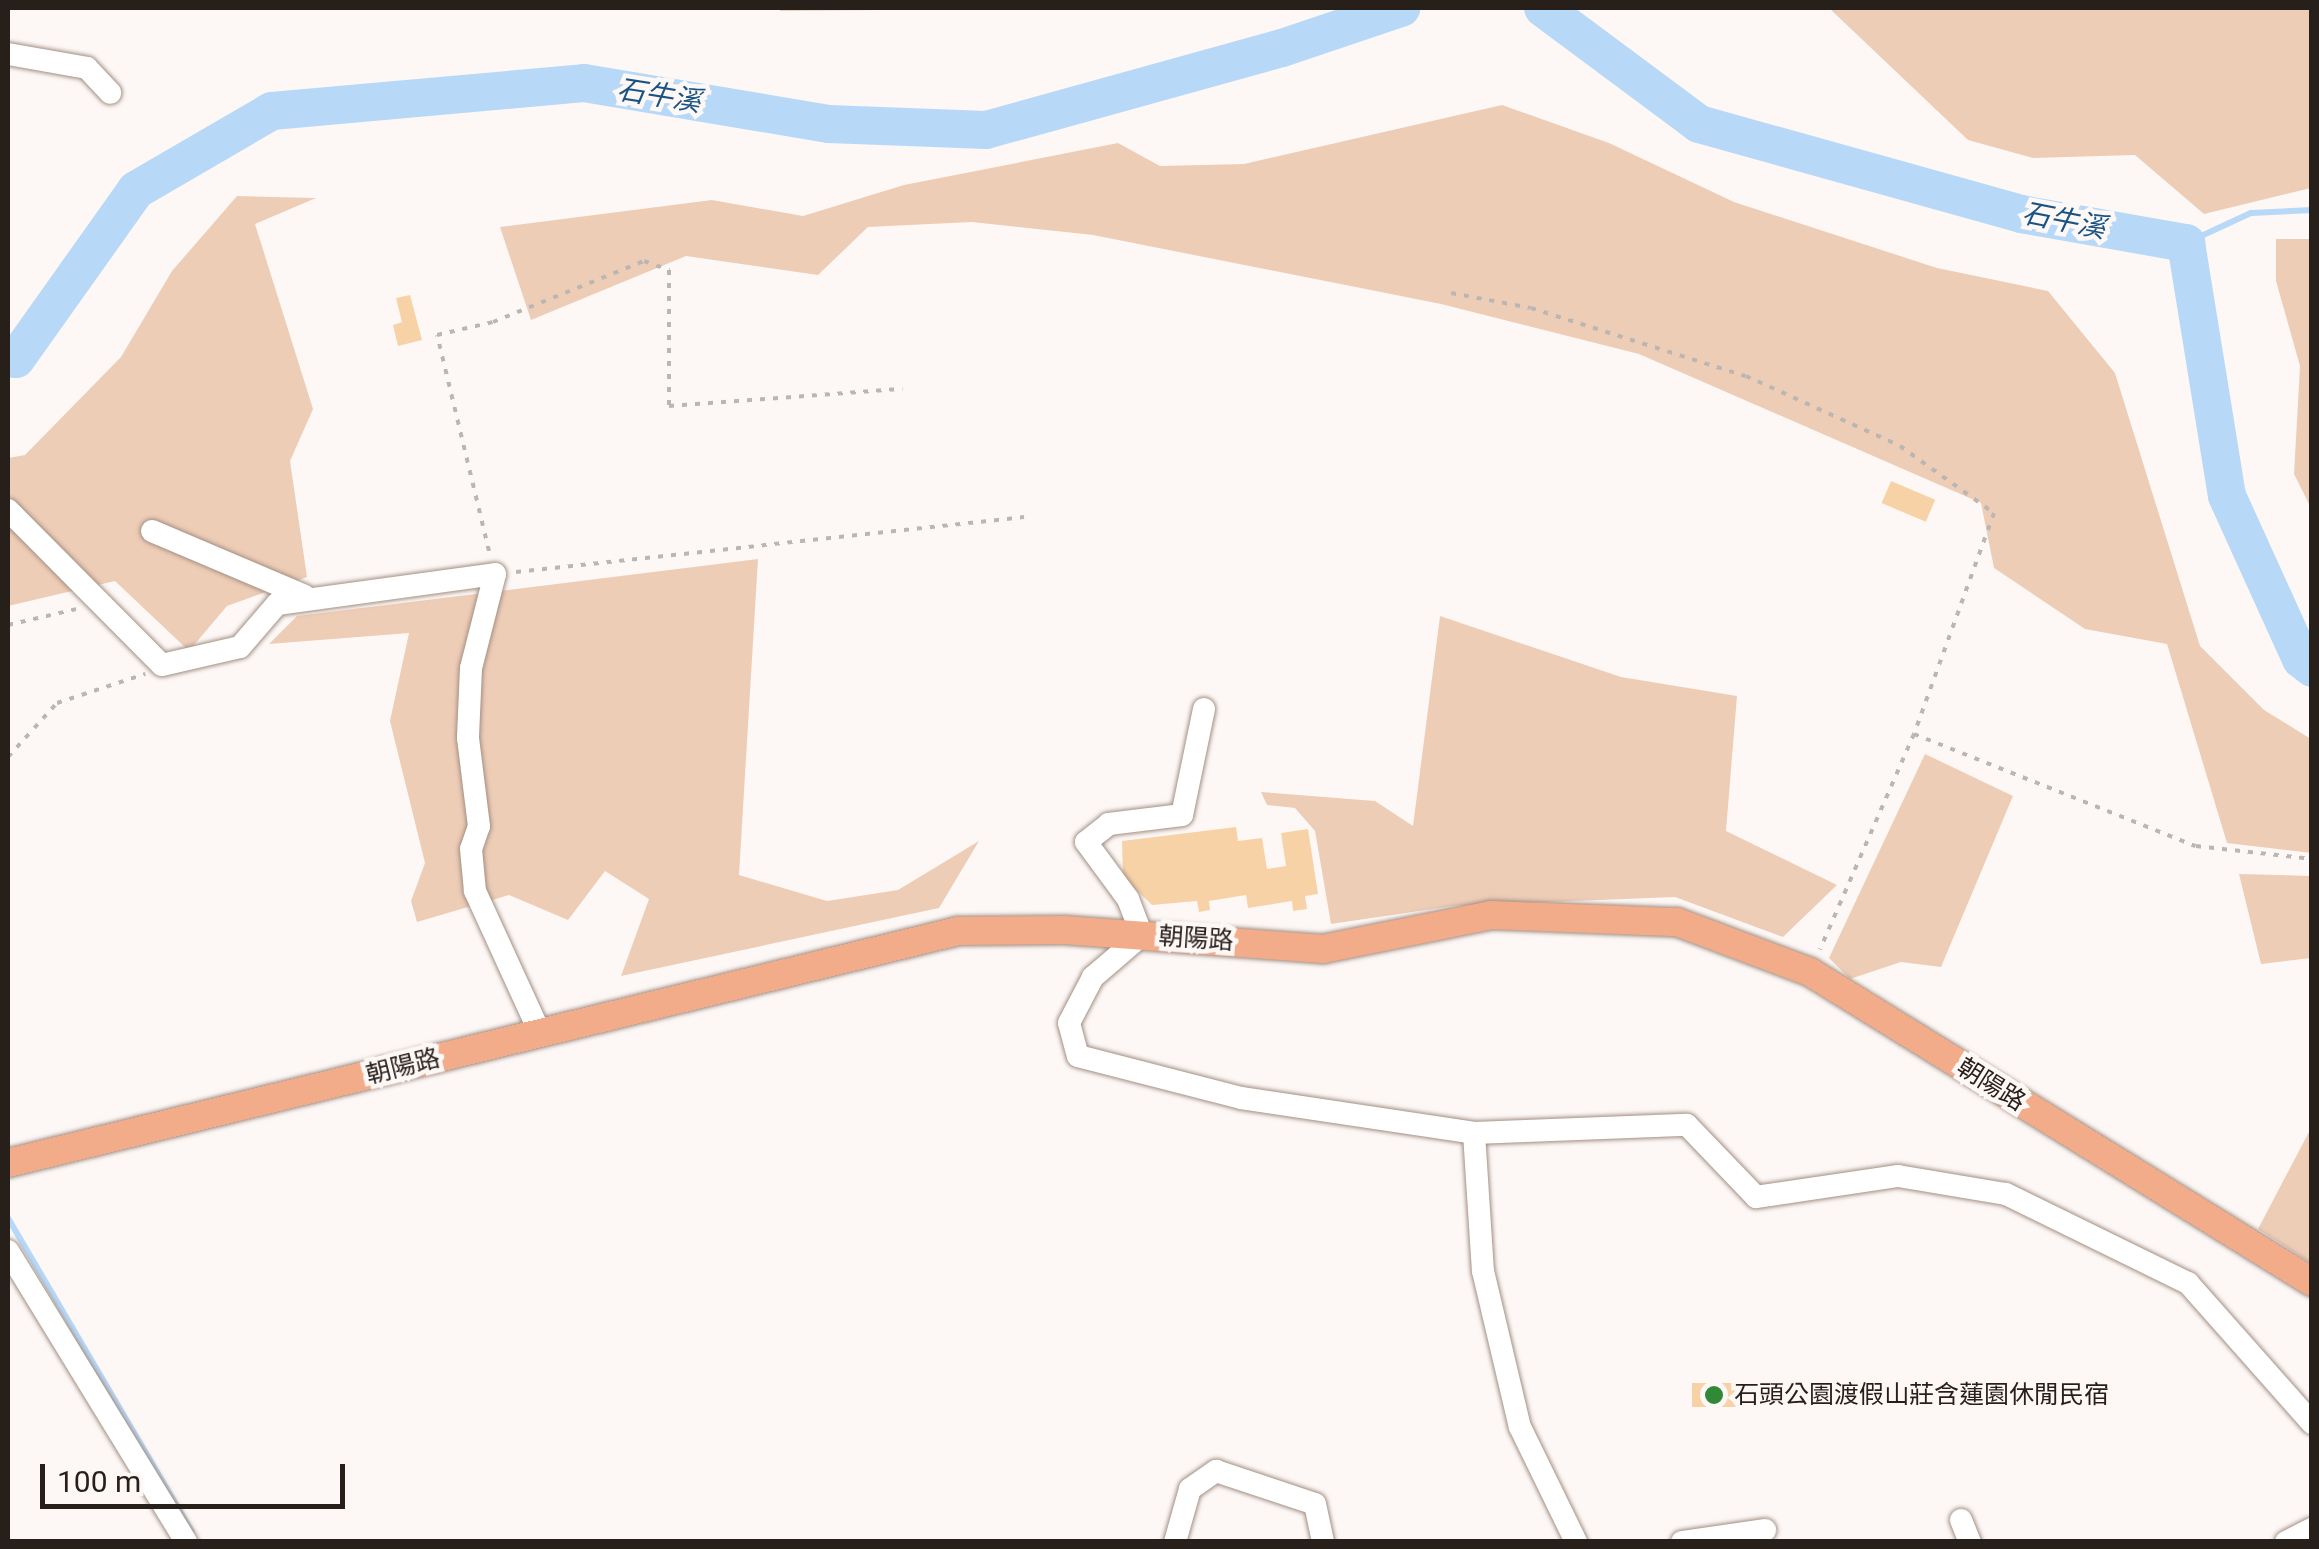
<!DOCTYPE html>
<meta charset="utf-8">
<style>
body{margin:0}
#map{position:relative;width:2319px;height:1549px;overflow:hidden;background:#fdf8f6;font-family:Roboto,"Noto Sans TC",sans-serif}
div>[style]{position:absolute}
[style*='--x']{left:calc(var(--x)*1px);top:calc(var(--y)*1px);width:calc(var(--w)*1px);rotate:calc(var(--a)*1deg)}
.green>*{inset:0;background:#eecdb7}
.stream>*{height:6px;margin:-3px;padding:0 3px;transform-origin:3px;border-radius:3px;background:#b8d8f8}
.river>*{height:38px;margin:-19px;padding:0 19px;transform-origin:19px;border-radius:19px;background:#b8d8f8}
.building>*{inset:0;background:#f8d2a7;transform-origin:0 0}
.path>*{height:4px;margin-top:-2px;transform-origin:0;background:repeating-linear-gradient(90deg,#bcb6b3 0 5px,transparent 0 13px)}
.roads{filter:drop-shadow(0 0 2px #a38f83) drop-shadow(0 0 2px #a38f83)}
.minor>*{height:22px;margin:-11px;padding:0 11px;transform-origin:11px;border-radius:11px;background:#fff}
.major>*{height:28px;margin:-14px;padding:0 14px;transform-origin:14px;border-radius:14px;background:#f3ac89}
.dots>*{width:28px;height:28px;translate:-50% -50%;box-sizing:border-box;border:5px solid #fdf8f6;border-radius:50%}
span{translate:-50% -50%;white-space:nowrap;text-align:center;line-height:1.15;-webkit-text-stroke:9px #fdf8f6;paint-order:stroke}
.street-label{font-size:25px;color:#261f1a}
.poi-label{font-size:25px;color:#261f1a}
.left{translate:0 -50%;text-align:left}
.water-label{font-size:28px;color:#195384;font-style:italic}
.frame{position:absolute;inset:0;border:10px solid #261f1a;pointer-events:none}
.scale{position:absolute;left:40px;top:1464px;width:305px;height:45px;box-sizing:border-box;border:5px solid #261f1a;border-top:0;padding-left:12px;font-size:30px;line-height:35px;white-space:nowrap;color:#261f1a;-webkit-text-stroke:8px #fdf8f6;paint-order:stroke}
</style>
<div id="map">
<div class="green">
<div style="clip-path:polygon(781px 8px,1081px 8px,780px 11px)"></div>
<div style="clip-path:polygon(1829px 8px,2311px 8px,2311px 188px,2204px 214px,2135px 155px,2033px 158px,1968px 140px)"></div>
<div style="clip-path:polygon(1502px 105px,1609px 143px,1734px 202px,1937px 268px,2048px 291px,2115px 373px,2200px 646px,2264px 710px,2311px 739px,2311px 853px,2227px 843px,2167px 644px,2085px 629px,1994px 568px,1981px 503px,1639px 354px,1441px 304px,1093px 235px,972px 222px,868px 227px,818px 275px,686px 256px,531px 320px,500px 227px,712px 200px,803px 216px,904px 185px,1118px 143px,1160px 166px,1244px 164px)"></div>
<div style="clip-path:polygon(237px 196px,316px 198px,255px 224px,313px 409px,290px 461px,307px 577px,227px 606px,189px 651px,115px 581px,8px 606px,8px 458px,25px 455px,121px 357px,172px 271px)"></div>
<div style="clip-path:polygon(2276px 239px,2311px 239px,2311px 508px,2294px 474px,2300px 366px,2276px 281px)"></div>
<div style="clip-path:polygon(758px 559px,739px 875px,827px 901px,898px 890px,979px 841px,939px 908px,621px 976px,649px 899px,605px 871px,568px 920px,509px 895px,417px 922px,411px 901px,425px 863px,390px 721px,409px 633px,269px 644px,297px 616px)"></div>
<div style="clip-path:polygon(1440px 616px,1621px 677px,1737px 696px,1726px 831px,1837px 885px,1783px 937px,1675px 897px,1453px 906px,1331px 924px,1315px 831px,1295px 808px,1267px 805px,1261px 792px,1375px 801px,1413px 826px)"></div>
<div style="clip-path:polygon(1925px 754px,2013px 796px,1941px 967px,1901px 962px,1850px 979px,1829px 958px)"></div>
<div style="clip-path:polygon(2239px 874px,2311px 876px,2311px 958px,2261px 964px)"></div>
<div style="clip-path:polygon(2311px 1128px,2311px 1263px,2258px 1229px)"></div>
</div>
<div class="stream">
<div style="--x:2186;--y:243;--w:72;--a:-24.8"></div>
<div style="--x:2251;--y:213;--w:61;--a:-2.8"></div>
<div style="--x:8;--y:1218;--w:363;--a:59.6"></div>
</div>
<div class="river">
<div style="--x:1543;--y:8;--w:194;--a:36.6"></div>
<div style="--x:1699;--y:124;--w:334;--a:15.6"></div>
<div style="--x:2021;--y:214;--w:168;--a:10"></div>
<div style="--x:2186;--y:243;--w:256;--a:80.8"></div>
<div style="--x:2227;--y:496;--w:179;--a:65.6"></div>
<div style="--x:2301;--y:659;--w:14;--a:39"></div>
<div style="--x:8;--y:358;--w:8;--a:7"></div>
<div style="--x:16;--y:359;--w:207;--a:-54.6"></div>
<div style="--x:136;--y:190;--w:157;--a:-30.2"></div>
<div style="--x:272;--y:111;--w:313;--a:-5.1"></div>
<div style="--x:584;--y:83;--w:248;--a:9.5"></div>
<div style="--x:829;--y:124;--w:157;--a:2.2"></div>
<div style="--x:986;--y:130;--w:307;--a:-15.5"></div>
<div style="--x:1282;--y:48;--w:126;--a:-18.6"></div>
</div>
<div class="building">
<div style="clip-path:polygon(410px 295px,422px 340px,398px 346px,393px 325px,402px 322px,396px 298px)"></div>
<div style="left:1891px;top:481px;width:48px;height:24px;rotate:23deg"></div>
<div style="clip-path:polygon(1236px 827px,1238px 841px,1262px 838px,1267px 869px,1286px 866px,1281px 833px,1308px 829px,1318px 894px,1305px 896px,1307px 909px,1293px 911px,1292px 901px,1248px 908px,1246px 895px,1209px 901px,1210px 910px,1199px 912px,1197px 901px,1152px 905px,1123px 877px,1122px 841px)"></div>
<div style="left:1692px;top:1383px;width:44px;height:24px"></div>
</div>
<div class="path">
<div style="--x:1451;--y:293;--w:81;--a:10.6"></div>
<div style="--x:1531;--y:308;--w:225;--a:17.6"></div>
<div style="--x:1746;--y:376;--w:169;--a:24.4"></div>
<div style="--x:1900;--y:446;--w:115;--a:35.5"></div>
<div style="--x:1994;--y:513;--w:235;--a:109.9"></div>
<div style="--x:1914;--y:734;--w:235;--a:113.6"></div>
<div style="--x:489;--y:551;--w:222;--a:-103.5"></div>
<div style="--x:437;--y:335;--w:57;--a:-13.1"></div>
<div style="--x:493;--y:322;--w:163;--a:-22"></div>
<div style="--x:644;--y:261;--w:27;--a:20"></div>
<div style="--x:669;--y:270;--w:136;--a:90"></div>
<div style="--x:669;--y:406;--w:234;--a:-4.2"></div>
<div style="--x:516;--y:572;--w:511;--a:-6.18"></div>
<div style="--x:8;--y:625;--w:71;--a:-13.1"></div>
<div style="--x:1914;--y:734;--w:303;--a:21.7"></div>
<div style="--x:2196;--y:846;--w:117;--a:6.4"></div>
<div style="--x:8;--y:757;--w:73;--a:-47.8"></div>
<div style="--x:57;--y:703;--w:93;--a:-18.2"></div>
</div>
<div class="roads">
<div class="minor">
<div style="--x:8;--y:54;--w:80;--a:10"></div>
<div style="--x:87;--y:68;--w:34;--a:47"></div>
<div style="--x:8;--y:510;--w:218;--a:45.2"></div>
<div style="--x:162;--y:665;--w:80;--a:-13"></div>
<div style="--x:240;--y:647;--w:57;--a:-49.3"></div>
<div style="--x:277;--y:604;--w:220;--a:-7.8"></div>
<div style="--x:495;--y:574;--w:97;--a:104.3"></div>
<div style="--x:471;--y:668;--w:70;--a:92.5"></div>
<div style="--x:468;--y:738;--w:89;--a:82.9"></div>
<div style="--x:479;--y:826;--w:24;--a:109"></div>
<div style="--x:471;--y:849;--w:42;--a:84.6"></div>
<div style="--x:475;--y:891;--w:156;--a:65.4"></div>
<div style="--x:152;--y:531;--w:166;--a:23"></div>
<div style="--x:1204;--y:709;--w:108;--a:101.7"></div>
<div style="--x:1182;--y:815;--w:74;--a:173"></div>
<div style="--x:1109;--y:824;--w:29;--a:142"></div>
<div style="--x:1086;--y:842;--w:71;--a:53.6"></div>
<div style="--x:1128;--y:899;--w:39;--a:69"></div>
<div style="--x:1142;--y:935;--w:65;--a:139.4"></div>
<div style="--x:1093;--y:977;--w:52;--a:117.6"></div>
<div style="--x:1069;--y:1023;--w:34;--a:75"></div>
<div style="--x:1078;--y:1056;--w:168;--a:14.4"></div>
<div style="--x:1241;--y:1098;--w:236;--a:8.5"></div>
<div style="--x:1474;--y:1133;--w:213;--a:-2.2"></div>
<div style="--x:1687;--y:1125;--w:100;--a:46.2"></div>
<div style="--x:1756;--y:1197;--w:144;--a:-8.4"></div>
<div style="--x:1898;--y:1176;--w:109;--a:9.5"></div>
<div style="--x:2006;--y:1194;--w:203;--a:26.1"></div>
<div style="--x:2188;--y:1283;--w:187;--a:48.5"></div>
<div style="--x:1474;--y:1133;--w:138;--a:86.3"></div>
<div style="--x:1483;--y:1271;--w:160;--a:76.7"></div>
<div style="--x:1520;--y:1427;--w:128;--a:64"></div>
<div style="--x:8;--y:1251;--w:341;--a:58.5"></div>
<div style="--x:1961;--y:1520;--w:24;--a:68"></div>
<div style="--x:1175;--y:1542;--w:55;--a:-74.2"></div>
<div style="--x:1190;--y:1489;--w:32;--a:-35"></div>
<div style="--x:1216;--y:1471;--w:104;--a:18.4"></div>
<div style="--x:1315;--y:1504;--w:39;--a:78"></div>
<div style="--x:1682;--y:1542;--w:84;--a:-8.2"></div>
<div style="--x:2286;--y:1542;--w:29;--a:-27"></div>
</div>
<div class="major">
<div style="--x:8;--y:1163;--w:978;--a:-13.72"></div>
<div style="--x:958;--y:931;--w:106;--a:-0.5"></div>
<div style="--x:1064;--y:930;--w:260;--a:4.2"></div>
<div style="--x:1323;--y:949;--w:171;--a:-11.4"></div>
<div style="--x:1491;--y:915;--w:186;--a:2.2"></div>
<div style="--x:1677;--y:922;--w:142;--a:20.6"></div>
<div style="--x:1810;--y:972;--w:590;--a:31.7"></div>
</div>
</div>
<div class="dots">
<div style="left:1714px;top:1395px;background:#318837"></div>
</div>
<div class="street-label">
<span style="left:1196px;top:939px;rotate:4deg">朝陽路</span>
<span style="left:403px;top:1067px;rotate:-14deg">朝陽路</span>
<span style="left:1991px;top:1085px;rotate:32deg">朝陽路</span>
</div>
<div class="poi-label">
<span class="left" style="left:1734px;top:1395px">石頭公園渡假山莊含蓮園休閒民宿</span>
</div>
<div class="water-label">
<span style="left:659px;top:96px;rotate:9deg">石牛溪</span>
<span style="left:2064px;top:221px;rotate:11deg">石牛溪</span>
</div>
<div class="frame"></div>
<div class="scale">100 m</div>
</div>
